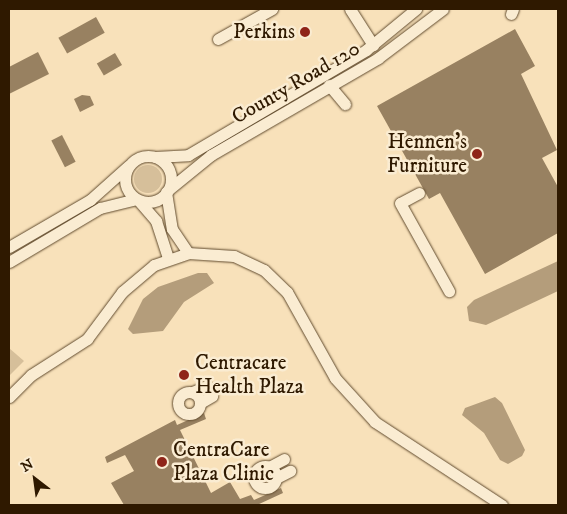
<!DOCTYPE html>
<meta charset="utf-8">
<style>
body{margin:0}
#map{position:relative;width:567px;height:514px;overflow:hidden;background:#f8e1ba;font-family:"IM FELL DW Pica",serif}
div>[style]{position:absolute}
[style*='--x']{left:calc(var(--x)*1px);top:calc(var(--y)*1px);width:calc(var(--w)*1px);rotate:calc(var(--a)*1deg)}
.green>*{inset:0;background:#d6bf9a}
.round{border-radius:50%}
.water>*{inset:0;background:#b49d7b}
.building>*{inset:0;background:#988161;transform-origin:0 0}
.roads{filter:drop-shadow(0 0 1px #614b2e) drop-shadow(0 0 1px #614b2e)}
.minor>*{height:11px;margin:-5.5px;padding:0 5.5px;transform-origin:5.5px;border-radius:5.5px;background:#faecd2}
.minor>.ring{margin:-5.5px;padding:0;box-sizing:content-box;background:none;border:11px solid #faecd2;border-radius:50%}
.dots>*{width:14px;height:14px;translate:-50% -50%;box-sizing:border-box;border:2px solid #faecd2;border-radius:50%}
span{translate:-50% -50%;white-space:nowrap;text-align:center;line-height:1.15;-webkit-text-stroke:5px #faecd2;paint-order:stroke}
.poi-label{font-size:21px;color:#2f1900}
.right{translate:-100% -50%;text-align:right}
.left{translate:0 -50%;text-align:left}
.street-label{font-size:21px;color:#2f1900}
.frame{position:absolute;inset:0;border:10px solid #2f1900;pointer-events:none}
.north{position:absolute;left:10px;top:454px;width:50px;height:50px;-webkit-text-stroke:4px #faecd2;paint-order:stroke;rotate:330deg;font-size:14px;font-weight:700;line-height:20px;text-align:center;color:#2f1900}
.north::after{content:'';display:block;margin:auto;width:18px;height:22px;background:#2f1900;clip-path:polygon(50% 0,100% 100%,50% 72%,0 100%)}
</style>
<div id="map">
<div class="green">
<div class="round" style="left:134px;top:165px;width:28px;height:28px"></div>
<div style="clip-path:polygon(9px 348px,24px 361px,9px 376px)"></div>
</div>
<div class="water">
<div style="clip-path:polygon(558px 261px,558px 291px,486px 325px,469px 321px,467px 307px,474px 300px)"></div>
<div style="clip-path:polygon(198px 273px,207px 273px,214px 283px,184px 302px,163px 331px,133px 334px,128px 329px,143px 299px,158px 287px)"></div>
<div style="clip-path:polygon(495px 397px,502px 403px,525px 450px,522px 456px,508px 464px,500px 460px,484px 433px,462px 415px,465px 408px)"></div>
</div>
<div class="building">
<div style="left:96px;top:17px;width:18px;height:43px;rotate:61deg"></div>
<div style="clip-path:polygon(515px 29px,535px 66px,521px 74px,557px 150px,542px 158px,558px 187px,558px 233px,485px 274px,440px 193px,429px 199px,377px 106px)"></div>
<div style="clip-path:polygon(38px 52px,49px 74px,9px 94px,9px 67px)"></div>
<div style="left:115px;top:53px;width:14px;height:21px;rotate:60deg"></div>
<div style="clip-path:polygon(82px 95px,90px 96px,94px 105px,80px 112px,74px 99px)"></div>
<div style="left:62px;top:135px;width:30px;height:12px;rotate:63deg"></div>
<div style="clip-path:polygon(204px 413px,206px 419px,180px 430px,211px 493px,230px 482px,240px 499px,251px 495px,254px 500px,281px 488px,283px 493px,257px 505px,124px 505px,111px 483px,134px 471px,125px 455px,107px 463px,105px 457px,175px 420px,177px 425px)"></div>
</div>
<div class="roads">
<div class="minor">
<div style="--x:350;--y:9;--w:43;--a:57.4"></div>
<div style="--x:511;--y:14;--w:5;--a:-68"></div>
<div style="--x:218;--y:39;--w:62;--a:-29.1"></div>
<div style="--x:329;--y:85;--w:25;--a:50"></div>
<div class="ring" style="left:125px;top:156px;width:35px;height:35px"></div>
<div style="--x:155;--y:157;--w:33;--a:-3"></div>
<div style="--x:188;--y:155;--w:207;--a:-30.5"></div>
<div style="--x:366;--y:50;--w:65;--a:-39.4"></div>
<div style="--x:168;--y:190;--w:55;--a:-39.1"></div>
<div style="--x:211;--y:155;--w:193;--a:-30.1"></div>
<div style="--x:378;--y:58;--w:81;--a:-37"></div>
<div style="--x:166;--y:192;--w:37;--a:81"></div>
<div style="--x:172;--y:229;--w:29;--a:56"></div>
<div style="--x:419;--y:193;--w:21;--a:152"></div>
<div style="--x:400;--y:203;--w:101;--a:60.9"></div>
<div style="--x:138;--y:200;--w:28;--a:49"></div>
<div style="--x:156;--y:221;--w:39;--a:72"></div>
<div style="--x:9;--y:247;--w:94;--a:-30.1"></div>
<div style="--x:90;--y:200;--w:51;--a:-41.8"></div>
<div style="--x:9;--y:262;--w:106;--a:-30.7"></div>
<div style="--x:100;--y:208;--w:37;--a:-14"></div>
<div class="ring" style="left:178px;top:392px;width:11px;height:11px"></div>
<div style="--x:192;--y:392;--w:16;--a:-22"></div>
<div style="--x:9;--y:397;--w:31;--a:-45"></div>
<div style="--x:31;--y:375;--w:67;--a:-32.7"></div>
<div style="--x:87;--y:339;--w:59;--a:-53.3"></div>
<div style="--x:122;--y:292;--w:42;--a:-40.2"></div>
<div style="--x:154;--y:265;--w:36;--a:-19"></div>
<div style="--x:188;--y:253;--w:46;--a:3.7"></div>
<div style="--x:234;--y:256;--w:33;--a:25"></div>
<div style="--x:264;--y:270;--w:32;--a:44"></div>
<div style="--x:287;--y:292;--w:98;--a:60.8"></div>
<div style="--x:335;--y:378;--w:59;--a:47.7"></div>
<div style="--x:375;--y:422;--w:152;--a:33.2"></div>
<div style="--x:200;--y:403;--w:14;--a:-30"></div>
<div class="ring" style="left:254px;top:466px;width:11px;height:11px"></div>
<div style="--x:269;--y:467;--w:17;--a:-28"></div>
<div style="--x:276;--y:478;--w:16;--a:-27"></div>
</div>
</div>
<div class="dots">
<div style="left:305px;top:32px;background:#8f2418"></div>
<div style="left:477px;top:154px;background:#8f2418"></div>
<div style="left:184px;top:375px;background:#8f2418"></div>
<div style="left:162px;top:462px;background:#8f2418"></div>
</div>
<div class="poi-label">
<span class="right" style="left:295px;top:32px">Perkins</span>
<span class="right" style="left:467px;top:154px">Hennen’s<br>Furniture</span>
<span class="left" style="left:195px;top:375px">Centracare<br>Health Plaza</span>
<span class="left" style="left:173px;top:462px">CentraCare<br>Plaza Clinic</span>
</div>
<div class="street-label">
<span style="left:296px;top:83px;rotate:-30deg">County Road 120</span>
</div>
<div class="frame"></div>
<div class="north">N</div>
</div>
